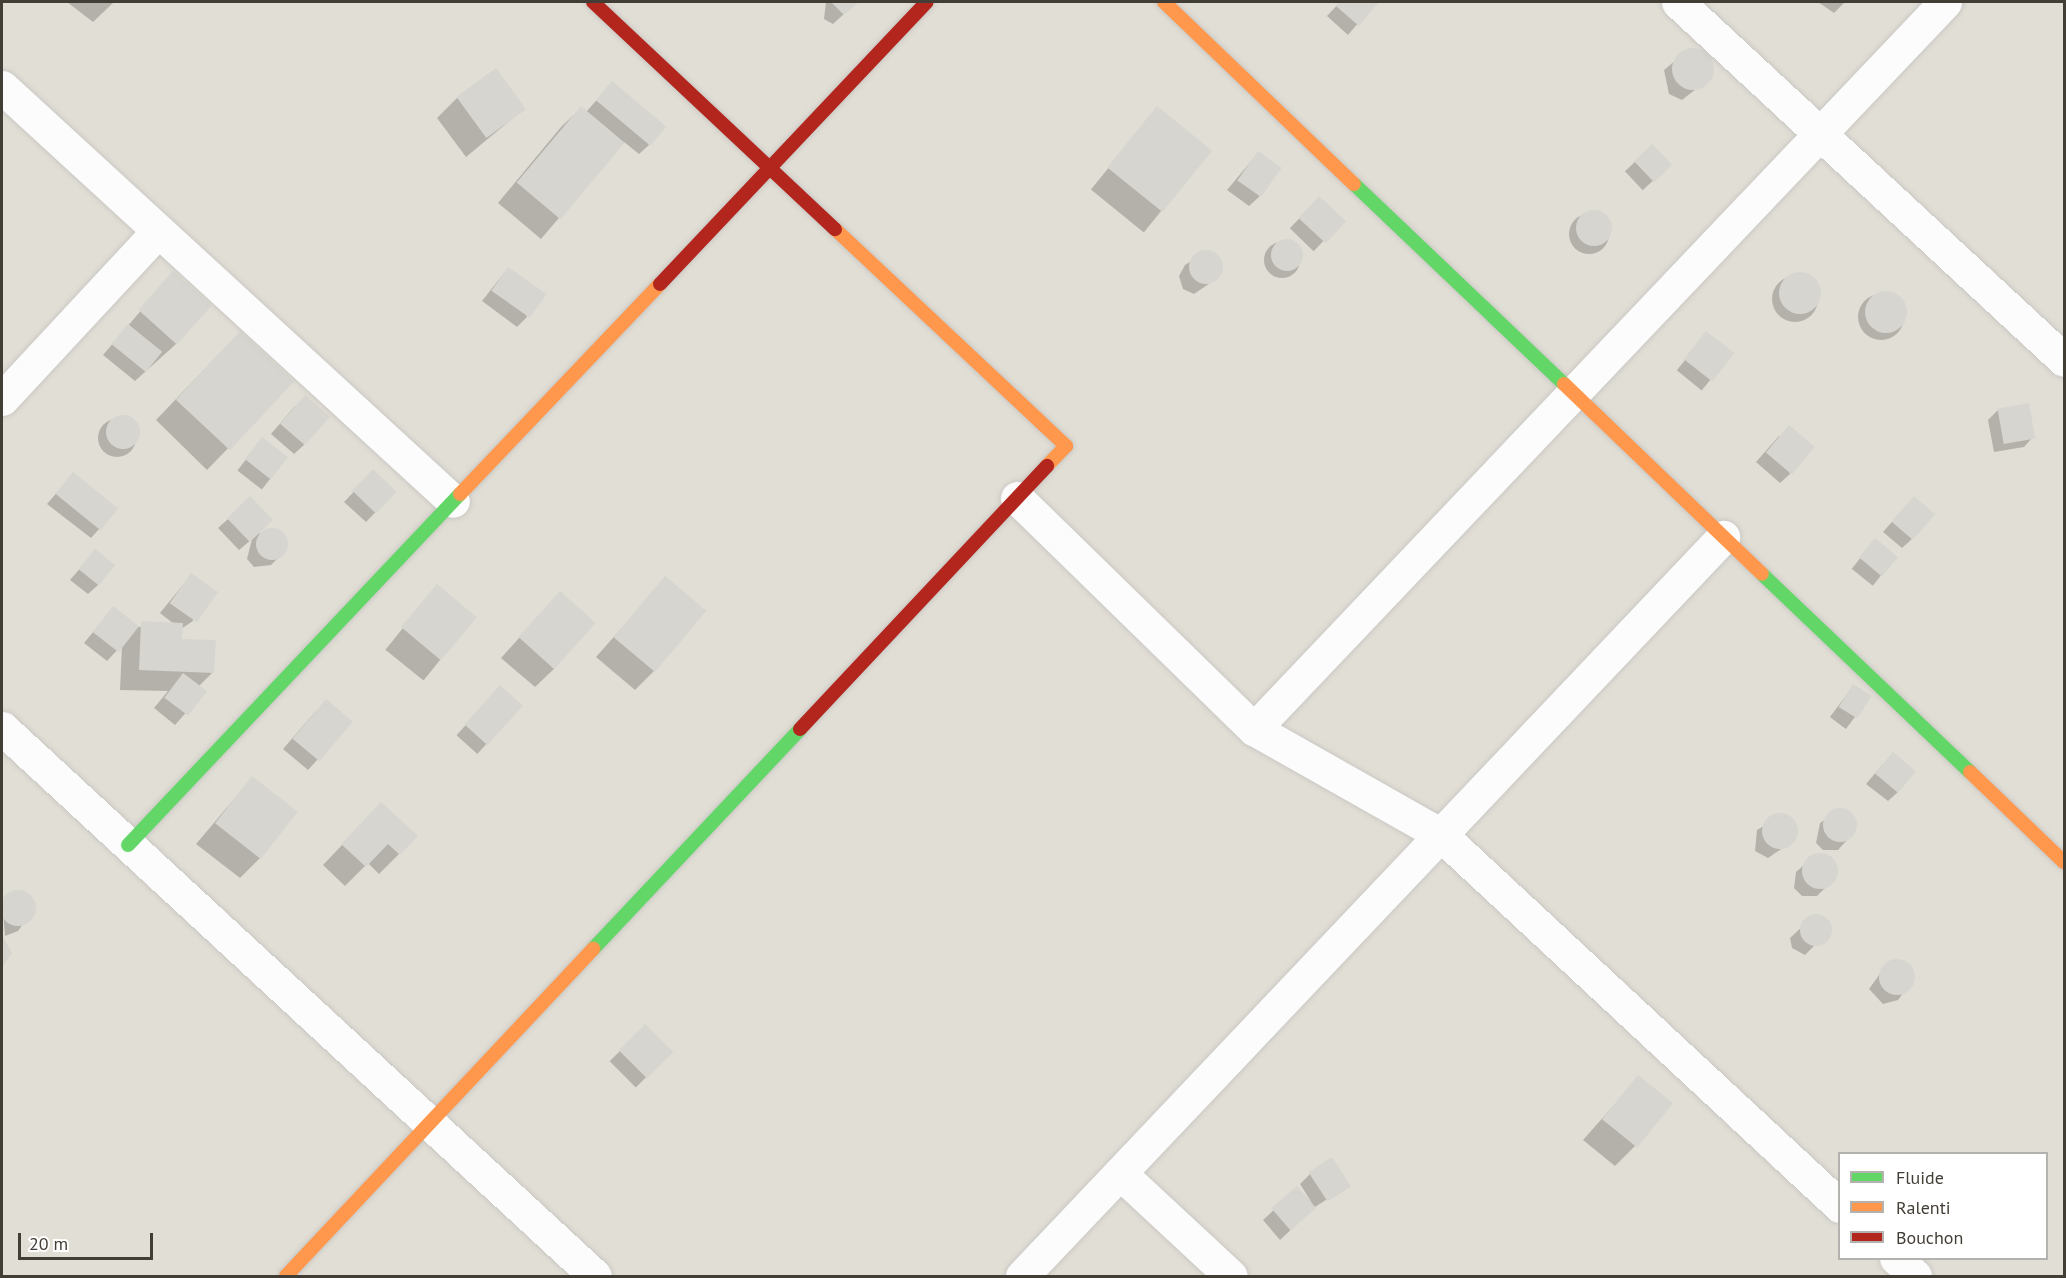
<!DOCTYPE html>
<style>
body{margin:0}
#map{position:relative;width:2066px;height:1278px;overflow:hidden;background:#eeece8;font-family:"PT Sans",sans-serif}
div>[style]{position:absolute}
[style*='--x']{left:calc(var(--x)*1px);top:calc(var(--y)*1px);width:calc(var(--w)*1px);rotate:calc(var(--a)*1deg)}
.residential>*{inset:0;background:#e1ded5}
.shadow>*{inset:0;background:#0003;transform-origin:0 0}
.round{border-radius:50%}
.building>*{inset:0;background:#d7d5d0;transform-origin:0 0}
.roads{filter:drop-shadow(0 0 2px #cac8c4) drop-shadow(0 0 2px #cac8c4)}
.street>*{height:33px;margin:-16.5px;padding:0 16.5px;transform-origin:16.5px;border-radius:16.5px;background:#fcfcfc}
.fast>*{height:14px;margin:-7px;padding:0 7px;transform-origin:7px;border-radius:7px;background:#63d668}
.slow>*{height:14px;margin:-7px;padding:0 7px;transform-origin:7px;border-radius:7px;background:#ff974d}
.jam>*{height:14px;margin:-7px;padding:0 7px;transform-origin:7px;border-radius:7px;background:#b3261e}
span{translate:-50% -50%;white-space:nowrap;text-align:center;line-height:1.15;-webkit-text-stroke:5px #fff;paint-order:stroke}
.frame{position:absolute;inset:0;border:3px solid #433e35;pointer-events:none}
.legend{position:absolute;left:1838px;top:1152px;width:210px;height:108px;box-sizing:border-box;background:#fff;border:2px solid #b4b2ae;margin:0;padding:8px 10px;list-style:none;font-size:18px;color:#433e35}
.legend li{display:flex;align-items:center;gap:12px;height:30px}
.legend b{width:30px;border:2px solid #b4b2ae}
.scale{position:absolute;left:18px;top:1233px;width:135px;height:27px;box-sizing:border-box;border:3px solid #433e35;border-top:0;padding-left:8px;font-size:18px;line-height:21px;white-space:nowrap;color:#433e35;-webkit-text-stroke:4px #fff;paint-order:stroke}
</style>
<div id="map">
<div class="residential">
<div style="clip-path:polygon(evenodd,2px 2px,2064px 2px,2064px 1276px,2px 1276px,2px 2px,1840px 1154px,2046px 1154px,2046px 1258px,1840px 1258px,1840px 1154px)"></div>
</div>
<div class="shadow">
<div style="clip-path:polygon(67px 2px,114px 2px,93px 22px)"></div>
<div style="clip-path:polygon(826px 2px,857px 2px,833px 24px,824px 19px)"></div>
<div style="clip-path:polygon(1340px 2px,1376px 2px,1348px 35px,1327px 16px)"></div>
<div style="clip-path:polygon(1818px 2px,1845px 2px,1834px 13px)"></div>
<div style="clip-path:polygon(1689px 49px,1704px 51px,1713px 64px,1710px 78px,1682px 100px,1669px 94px,1664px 70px)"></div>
<div style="clip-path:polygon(612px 83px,649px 145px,639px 154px,624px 142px,541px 239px,498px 203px,561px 127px,581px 108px,586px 112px)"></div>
<div style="clip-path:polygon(457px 98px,524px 109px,466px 157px,437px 118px)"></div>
<div style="left:1157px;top:108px;width:68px;height:105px;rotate:39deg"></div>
<div style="left:1652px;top:146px;width:26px;height:37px;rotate:47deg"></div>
<div style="clip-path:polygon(1258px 153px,1259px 197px,1249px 206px,1227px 190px)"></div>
<div style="left:1319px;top:198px;width:33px;height:42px;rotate:44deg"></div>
<div class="round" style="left:1569px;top:214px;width:40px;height:40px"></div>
<div class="round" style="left:1264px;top:242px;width:36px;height:36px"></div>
<div style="clip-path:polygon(1208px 251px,1219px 257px,1222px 268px,1216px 279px,1194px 294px,1183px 289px,1179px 276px,1185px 265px)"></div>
<div style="clip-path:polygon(508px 268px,527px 317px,517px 327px,482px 301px)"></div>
<div style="clip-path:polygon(173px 273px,176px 344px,135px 381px,103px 355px)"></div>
<div class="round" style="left:1772px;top:276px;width:46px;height:46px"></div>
<div class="round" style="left:1858px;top:294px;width:46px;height:46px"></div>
<div style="left:1707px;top:333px;width:32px;height:48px;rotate:39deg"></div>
<div style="clip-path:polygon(221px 352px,292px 382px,207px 470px,156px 420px)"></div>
<div style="clip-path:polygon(295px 406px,304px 445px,294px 454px,271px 434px)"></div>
<div style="clip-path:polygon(1998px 410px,2033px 437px,2024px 447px,1994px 452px,1988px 420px)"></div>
<div class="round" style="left:98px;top:419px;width:38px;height:38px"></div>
<div style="clip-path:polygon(1779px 436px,1790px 474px,1780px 483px,1756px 462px)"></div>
<div style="left:262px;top:439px;width:31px;height:40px;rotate:38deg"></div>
<div style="clip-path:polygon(73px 474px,100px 528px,91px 538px,47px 504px)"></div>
<div style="clip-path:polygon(364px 481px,395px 492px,366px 522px,344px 502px)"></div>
<div style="clip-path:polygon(1905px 507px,1912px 539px,1902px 548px,1883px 532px)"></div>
<div style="clip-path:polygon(228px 519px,257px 534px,274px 529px,285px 539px,281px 555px,271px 565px,254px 567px,247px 559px,252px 539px,239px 550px,218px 528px)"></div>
<div style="left:1875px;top:540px;width:27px;height:37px;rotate:39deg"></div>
<div style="clip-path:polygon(95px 551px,98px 585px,88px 594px,70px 580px)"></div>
<div style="clip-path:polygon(191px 575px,193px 621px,181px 629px,181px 640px,213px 672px,198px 687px,205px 691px,175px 725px,154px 708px,168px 691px,120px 690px,122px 645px,107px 661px,84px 643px,113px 608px,138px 627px,174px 624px,160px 613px)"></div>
<div style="clip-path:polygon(665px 579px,655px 670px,635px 690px,596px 657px)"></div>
<div style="left:437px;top:586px;width:49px;height:82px;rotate:39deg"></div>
<div style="clip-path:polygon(560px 593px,555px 668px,535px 687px,501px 658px)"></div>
<div style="left:1854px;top:685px;width:20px;height:40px;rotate:37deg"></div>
<div style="left:500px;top:687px;width:28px;height:65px;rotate:42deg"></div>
<div style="clip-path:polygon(316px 711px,351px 723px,308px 770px,283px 749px)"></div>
<div style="clip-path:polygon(1883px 764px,1898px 792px,1888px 801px,1866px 784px)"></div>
<div style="clip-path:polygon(252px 778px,260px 858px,240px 878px,196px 844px)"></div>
<div style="clip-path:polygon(381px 804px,399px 854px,379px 874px,368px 863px,345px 886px,323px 865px)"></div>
<div style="clip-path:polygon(1840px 809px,1853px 816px,1855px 831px,1838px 850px,1823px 850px,1816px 843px,1820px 823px)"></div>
<div style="clip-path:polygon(1782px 815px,1796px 830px,1793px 841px,1768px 858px,1755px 851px,1757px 830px)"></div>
<div style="clip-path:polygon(1815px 855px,1831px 859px,1834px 879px,1817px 896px,1802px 896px,1794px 888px,1796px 872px)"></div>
<div style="clip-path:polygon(20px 891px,30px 897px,34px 909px,18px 931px,5px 936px,2px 899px)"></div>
<div style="clip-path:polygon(1815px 915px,1825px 918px,1830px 930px,1805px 955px,1792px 948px,1790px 938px)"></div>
<div style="clip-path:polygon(1887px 964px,1908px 964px,1913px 980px,1898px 1000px,1883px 1004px,1869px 989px)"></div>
<div style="left:645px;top:1026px;width:37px;height:50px;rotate:45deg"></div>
<div style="clip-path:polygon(1639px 1077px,1635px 1146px,1615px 1166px,1583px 1140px)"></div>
<div style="clip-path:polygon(1310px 1174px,1349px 1185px,1315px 1207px,1280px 1240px,1263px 1220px,1297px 1189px,1312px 1203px,1300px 1184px)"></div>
</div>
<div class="building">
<div style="clip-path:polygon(831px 2px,859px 2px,844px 15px)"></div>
<div style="clip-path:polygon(1340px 2px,1379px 2px,1359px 26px,1336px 6px)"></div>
<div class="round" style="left:1672px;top:48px;width:42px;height:42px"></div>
<div style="left:496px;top:68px;width:51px;height:49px;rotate:54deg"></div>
<div style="left:612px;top:81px;width:71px;height:25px;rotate:40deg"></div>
<div style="left:581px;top:106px;width:57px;height:100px;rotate:40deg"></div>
<div style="left:1157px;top:106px;width:71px;height:79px;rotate:39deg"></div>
<div style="left:1652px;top:144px;width:29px;height:25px;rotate:46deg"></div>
<div style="left:1258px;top:151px;width:29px;height:36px;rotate:35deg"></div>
<div style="left:1319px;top:196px;width:37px;height:30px;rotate:43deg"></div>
<div class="round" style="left:1576px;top:210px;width:36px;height:36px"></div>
<div class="round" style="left:1271px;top:239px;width:32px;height:32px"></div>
<div class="round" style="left:1189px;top:250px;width:34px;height:34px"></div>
<div style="left:508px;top:267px;width:47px;height:29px;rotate:35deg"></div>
<div style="left:173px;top:271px;width:52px;height:52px;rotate:42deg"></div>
<div class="round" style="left:1779px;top:272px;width:42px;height:42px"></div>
<div class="round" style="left:1865px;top:291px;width:42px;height:42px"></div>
<div style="left:128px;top:324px;width:44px;height:26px;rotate:39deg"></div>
<div style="left:240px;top:331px;width:74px;height:94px;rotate:43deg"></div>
<div style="left:1706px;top:331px;width:36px;height:36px;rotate:38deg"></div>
<div style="left:305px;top:395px;width:33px;height:38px;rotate:41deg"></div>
<div style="left:2029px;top:403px;width:36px;height:32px;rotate:80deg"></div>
<div class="round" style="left:106px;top:415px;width:34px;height:34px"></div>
<div style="left:1789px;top:425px;width:34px;height:36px;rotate:40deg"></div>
<div style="left:262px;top:437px;width:33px;height:28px;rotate:38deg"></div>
<div style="left:373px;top:469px;width:33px;height:30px;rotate:44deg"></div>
<div style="left:73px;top:472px;width:58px;height:28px;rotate:39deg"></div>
<div style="left:250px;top:496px;width:33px;height:32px;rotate:46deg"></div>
<div style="left:1914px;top:496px;width:28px;height:34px;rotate:41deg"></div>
<div class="round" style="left:256px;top:528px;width:32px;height:32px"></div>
<div style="left:1875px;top:538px;width:30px;height:25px;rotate:40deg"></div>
<div style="left:95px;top:549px;width:26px;height:26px;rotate:39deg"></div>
<div style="left:191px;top:573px;width:33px;height:37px;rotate:35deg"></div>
<div style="left:665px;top:576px;width:54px;height:80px;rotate:40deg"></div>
<div style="left:437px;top:584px;width:52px;height:56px;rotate:40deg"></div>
<div style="left:560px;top:591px;width:48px;height:62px;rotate:42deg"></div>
<div style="left:113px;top:606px;width:33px;height:33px;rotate:38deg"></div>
<div style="clip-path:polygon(141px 621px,183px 623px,182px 639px,216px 640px,214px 673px,139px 670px)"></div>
<div style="left:183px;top:673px;width:30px;height:31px;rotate:37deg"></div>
<div style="left:1853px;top:684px;width:22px;height:27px;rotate:32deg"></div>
<div style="left:500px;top:685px;width:31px;height:53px;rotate:42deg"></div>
<div style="left:326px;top:699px;width:35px;height:52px;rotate:40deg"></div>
<div style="left:1893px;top:752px;width:30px;height:28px;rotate:40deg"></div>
<div style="left:252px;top:776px;width:58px;height:60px;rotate:38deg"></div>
<div style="clip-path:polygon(381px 802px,418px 836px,400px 855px,388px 844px,366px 867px,341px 844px)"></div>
<div class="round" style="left:1823px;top:808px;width:34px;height:34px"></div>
<div class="round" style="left:1762px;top:813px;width:36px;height:36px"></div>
<div class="round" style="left:1802px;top:853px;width:36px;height:36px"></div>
<div class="round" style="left:0;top:890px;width:36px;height:36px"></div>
<div class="round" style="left:1800px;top:914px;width:32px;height:32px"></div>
<div style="clip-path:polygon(2px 935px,12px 953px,2px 967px)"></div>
<div class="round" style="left:1879px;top:959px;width:36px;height:36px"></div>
<div style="left:645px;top:1024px;width:40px;height:37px;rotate:45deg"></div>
<div style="left:1638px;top:1075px;width:45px;height:57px;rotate:39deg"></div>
<div style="left:1332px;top:1157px;width:35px;height:28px;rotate:57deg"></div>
<div style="left:1297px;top:1186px;width:29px;height:34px;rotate:49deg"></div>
</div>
<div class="roads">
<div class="street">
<div style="--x:1678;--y:2;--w:526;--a:42.84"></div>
<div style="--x:2;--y:87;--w:612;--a:42.55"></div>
<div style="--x:2;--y:399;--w:229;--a:-47.1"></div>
<div style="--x:1017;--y:498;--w:331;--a:44.3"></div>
<div style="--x:1254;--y:729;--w:215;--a:29.5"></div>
<div style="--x:1441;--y:835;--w:545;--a:42.92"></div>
<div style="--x:2;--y:728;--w:807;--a:42.74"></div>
<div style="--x:1254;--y:729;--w:1003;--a:-46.45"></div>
<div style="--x:1120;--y:1173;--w:151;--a:42.9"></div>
<div style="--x:1896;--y:1258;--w:26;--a:43"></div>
<div style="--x:1022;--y:1276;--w:1019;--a:-46.51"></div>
</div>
<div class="fast">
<div style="--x:1354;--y:184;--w:290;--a:43.6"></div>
<div style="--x:1762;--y:574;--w:287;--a:43.6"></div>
<div style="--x:128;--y:845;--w:483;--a:-46.6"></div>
<div style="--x:593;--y:949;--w:302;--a:-46.7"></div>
</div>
<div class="slow">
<div style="--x:1164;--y:2;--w:263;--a:43.8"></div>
<div style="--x:835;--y:229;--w:317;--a:43.2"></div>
<div style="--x:1066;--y:446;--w:28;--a:134"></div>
<div style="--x:1564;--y:384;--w:274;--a:43.8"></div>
<div style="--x:460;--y:494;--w:290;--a:-46.4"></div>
<div style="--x:1970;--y:772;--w:130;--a:43.8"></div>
<div style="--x:286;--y:1276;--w:449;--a:-46.8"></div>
</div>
<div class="jam">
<div style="--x:593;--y:2;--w:332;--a:43.2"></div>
<div style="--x:660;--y:284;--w:388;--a:-46.6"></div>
<div style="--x:800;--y:729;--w:361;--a:-46.8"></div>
</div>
</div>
<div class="frame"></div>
<ul class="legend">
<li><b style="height:8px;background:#63d668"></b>Fluide</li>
<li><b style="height:8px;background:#ff974d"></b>Ralenti</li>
<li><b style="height:8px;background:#b3261e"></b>Bouchon</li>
</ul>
<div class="scale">20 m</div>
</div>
